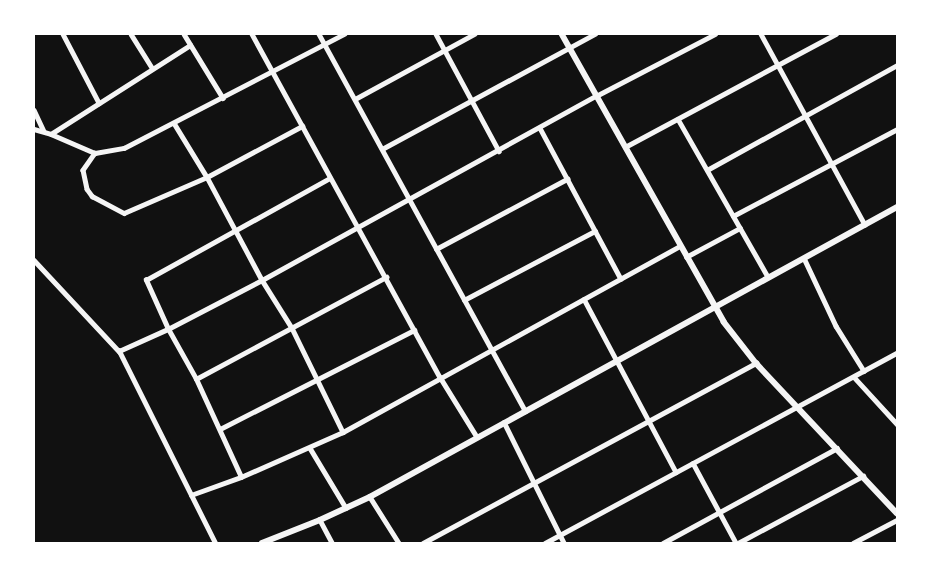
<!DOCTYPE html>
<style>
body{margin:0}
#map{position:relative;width:931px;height:577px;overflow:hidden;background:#111;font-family:Quicksand,sans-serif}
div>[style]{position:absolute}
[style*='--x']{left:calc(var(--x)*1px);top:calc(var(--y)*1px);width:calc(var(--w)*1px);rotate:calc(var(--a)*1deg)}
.minor>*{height:4.5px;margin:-2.25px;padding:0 2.25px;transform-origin:2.25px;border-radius:2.25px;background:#f5f5f5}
.tertiary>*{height:5.5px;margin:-2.75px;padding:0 2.75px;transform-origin:2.75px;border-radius:2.75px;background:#f5f5f5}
span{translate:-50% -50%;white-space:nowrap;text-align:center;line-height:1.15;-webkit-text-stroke:5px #fff;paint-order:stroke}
.frame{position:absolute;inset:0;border:35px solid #fff;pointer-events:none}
</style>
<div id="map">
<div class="minor">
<div style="--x:63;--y:34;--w:78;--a:62.4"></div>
<div style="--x:131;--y:34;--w:40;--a:58"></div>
<div style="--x:184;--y:34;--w:75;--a:58.6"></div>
<div style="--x:252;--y:34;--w:391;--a:61.3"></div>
<div style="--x:440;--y:377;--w:70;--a:58.3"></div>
<div style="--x:319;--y:34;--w:430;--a:61.3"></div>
<div style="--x:436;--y:34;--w:133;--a:61.7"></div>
<div style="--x:761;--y:34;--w:217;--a:61.4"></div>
<div style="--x:355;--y:99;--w:136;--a:-28.6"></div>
<div style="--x:34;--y:110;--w:23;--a:65"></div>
<div style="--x:678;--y:119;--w:182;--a:60.3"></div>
<div style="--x:174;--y:123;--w:63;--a:58.6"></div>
<div style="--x:207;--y:177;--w:117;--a:61.9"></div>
<div style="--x:262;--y:280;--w:57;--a:58"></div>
<div style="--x:292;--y:328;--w:116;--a:63.9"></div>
<div style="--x:540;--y:128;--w:171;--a:61.8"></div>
<div style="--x:34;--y:129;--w:18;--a:16"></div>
<div style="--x:51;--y:134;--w:48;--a:23.4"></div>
<div style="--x:95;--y:153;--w:29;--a:-10"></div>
<div style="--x:124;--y:148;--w:248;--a:-27.4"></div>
<div style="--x:51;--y:134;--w:165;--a:-32.6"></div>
<div style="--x:625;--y:147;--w:239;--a:-28.2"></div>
<div style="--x:382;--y:149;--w:242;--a:-28.4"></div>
<div style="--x:95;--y:153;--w:21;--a:125"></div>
<div style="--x:83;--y:170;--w:19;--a:78"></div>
<div style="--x:87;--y:189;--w:9;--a:54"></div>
<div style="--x:92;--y:196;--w:36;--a:28"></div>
<div style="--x:124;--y:213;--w:90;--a:-23.4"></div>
<div style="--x:207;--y:177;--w:108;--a:-28.2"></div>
<div style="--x:707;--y:170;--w:217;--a:-28.9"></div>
<div style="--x:733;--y:216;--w:186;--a:-27.9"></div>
<div style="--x:436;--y:249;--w:149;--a:-28.1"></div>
<div style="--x:686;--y:257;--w:61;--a:-28.2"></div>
<div style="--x:804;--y:258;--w:75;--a:64.8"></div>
<div style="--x:836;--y:326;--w:53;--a:58.1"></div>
<div style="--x:34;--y:260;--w:125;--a:47"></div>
<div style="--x:584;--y:299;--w:196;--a:62"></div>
<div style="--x:464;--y:300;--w:148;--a:-27.8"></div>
<div style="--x:854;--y:377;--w:64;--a:47.5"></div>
<div style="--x:196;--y:379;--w:216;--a:-28.2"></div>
<div style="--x:504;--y:422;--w:135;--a:63.6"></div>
<div style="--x:220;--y:429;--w:218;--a:-27"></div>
<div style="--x:310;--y:448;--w:70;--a:59"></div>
<div style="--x:693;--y:463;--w:91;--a:61.7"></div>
<div style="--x:241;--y:477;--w:108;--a:-114.7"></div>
<div style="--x:196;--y:379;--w:57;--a:-119.2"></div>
<div style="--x:168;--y:329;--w:54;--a:-114.2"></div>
<div style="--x:146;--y:280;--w:210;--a:-29"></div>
<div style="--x:191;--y:495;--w:53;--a:-19.8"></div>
<div style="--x:241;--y:477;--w:111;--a:-23.8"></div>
<div style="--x:343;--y:432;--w:385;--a:-28.9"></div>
<div style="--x:370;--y:497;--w:54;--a:57.8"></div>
<div style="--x:320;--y:520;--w:26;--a:62"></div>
<div style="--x:215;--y:543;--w:215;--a:-116.6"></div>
<div style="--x:119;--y:351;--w:54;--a:-24.2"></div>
<div style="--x:168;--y:329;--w:106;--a:-27.5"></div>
<div style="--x:262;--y:280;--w:381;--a:-28.9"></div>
<div style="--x:596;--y:96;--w:134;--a:-27.5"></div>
<div style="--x:423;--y:543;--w:379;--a:-28.4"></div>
<div style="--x:545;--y:543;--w:400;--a:-28.4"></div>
<div style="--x:663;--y:543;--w:198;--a:-28.6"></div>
<div style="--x:738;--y:543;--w:142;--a:-28.2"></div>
<div style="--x:853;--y:543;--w:50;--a:-27.6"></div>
</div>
<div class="tertiary">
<div style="--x:562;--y:34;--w:330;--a:60.6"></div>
<div style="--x:724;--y:322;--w:52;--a:52"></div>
<div style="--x:756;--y:363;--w:206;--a:46.8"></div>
<div style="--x:262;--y:543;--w:62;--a:-21.6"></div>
<div style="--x:320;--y:520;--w:55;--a:-24.7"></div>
<div style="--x:370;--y:497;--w:602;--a:-28.82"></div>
</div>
<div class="frame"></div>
</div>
